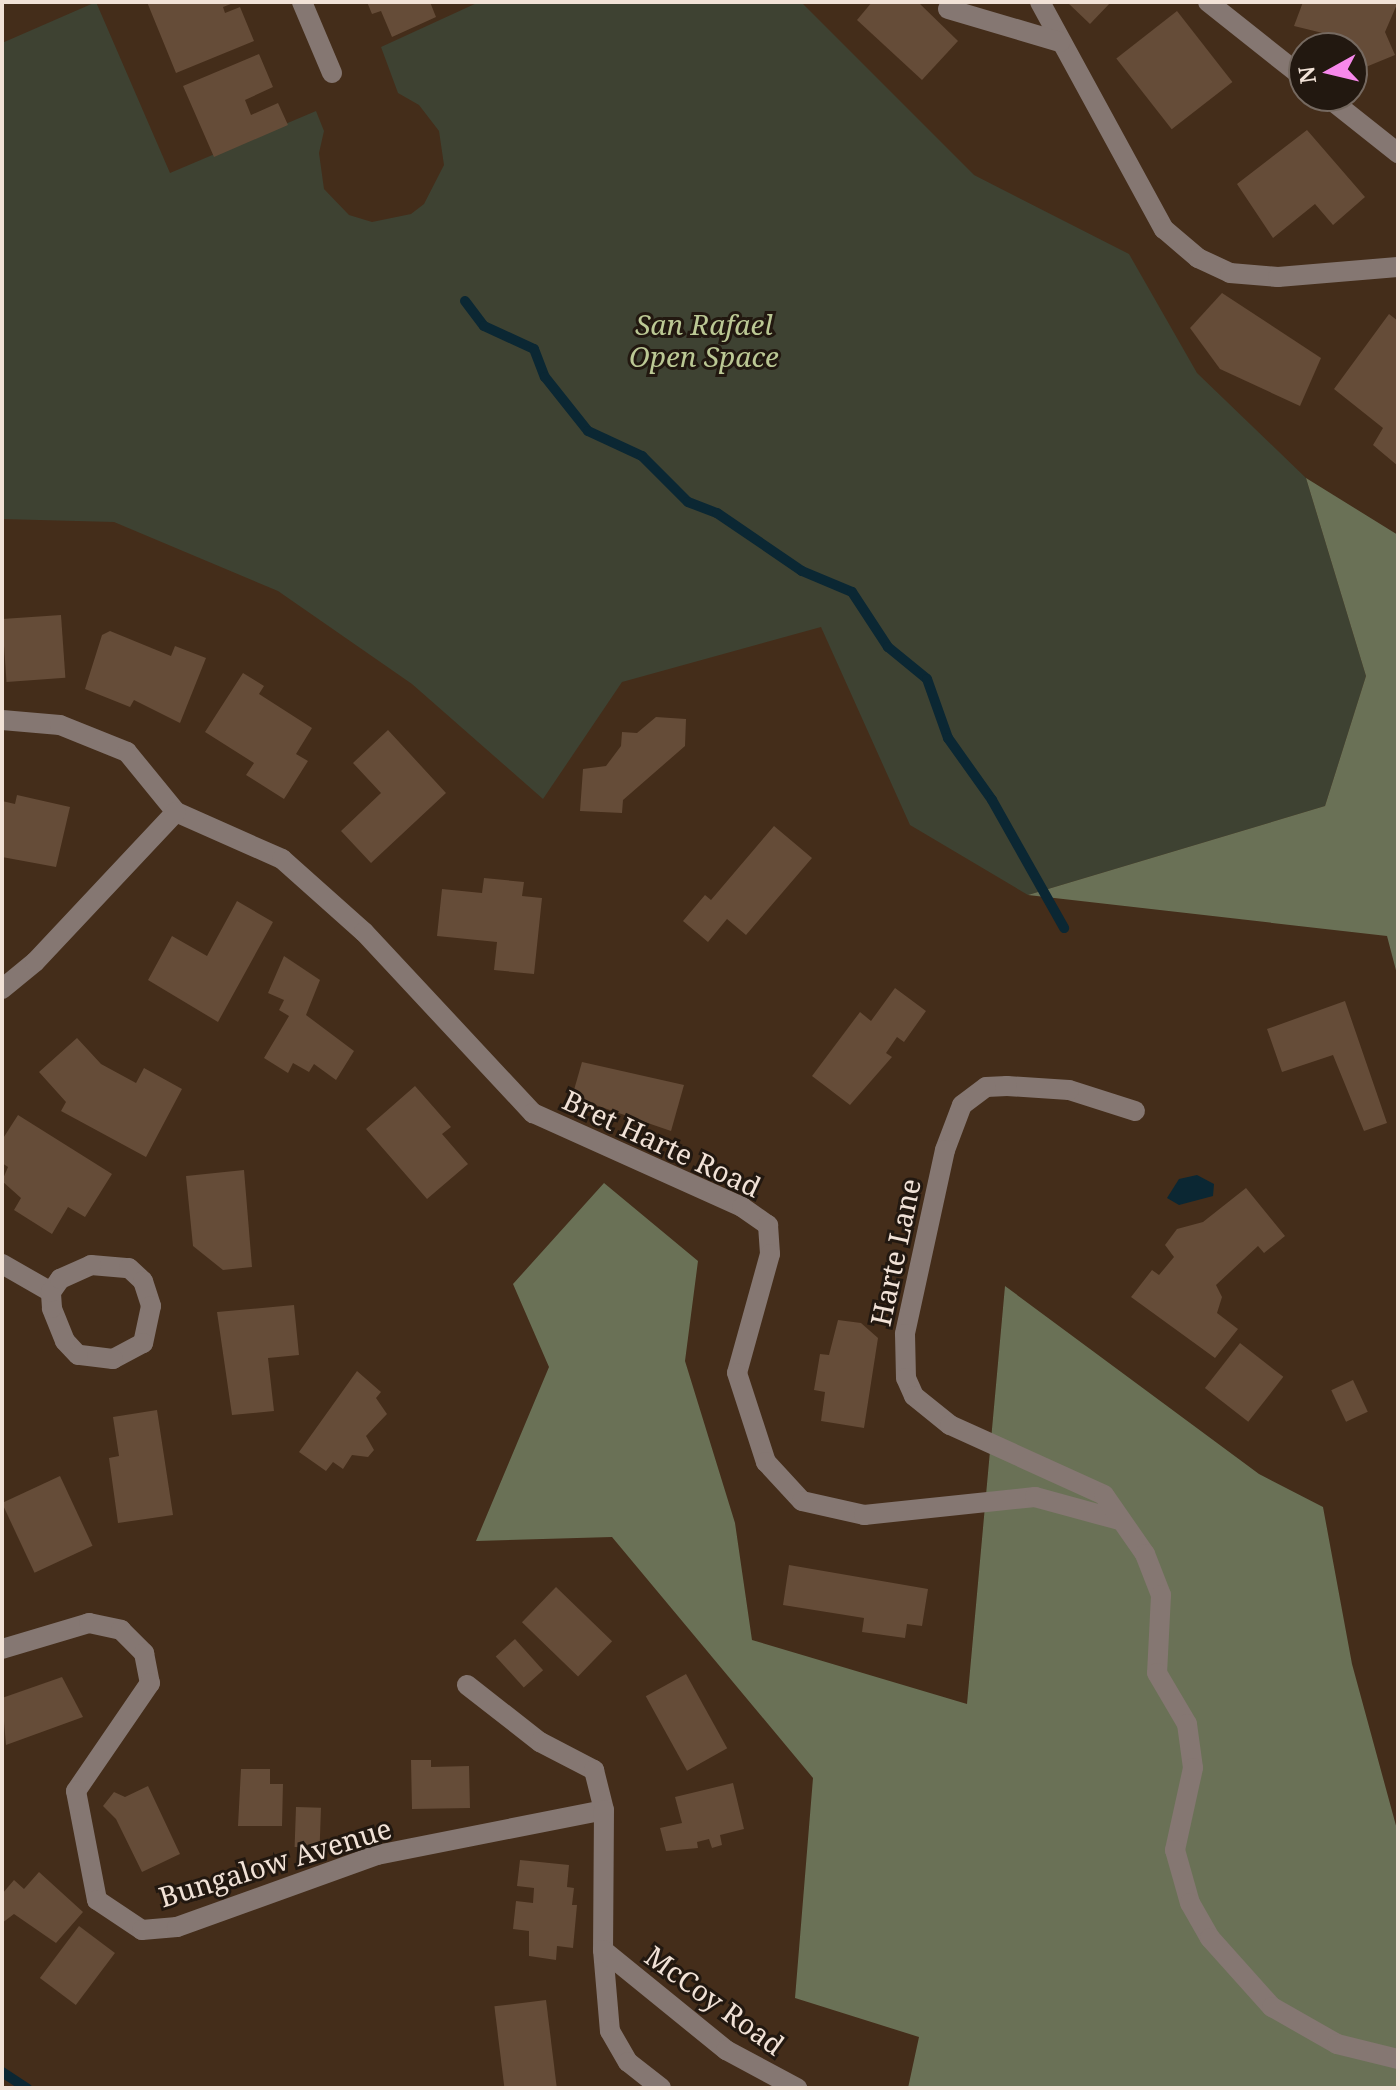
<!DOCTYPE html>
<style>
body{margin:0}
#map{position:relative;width:1400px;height:2090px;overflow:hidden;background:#442d1a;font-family:"Noto Serif",serif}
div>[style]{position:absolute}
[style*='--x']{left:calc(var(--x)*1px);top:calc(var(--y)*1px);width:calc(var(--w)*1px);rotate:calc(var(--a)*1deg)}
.green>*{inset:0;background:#3e4232}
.forest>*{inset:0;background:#6a7156}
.water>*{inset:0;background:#0b2733}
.stream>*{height:10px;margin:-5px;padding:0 5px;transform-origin:5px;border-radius:5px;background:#0b2733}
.building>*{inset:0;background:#654c38;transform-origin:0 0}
.minor>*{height:20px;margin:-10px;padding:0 10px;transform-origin:10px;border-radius:10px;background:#857772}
span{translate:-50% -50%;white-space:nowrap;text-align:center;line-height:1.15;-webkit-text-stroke:6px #221810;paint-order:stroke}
.park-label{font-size:28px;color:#bbc894;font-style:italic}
.street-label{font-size:28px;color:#f1e2d7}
.frame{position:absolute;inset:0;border:4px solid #f1e2d7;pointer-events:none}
.north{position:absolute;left:1288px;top:32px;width:80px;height:80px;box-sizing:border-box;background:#221810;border:2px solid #756960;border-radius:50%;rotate:262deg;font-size:22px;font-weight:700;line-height:32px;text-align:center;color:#f1e2d7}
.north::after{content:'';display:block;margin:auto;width:28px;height:36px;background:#f788eb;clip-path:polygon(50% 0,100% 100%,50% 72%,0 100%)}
</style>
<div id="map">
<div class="green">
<div style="clip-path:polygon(96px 2px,170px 173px,316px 111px,324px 131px,319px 153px,324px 189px,349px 215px,372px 222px,411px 214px,424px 204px,444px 165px,439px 131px,419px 105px,398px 93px,381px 47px,479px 2px,801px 2px,974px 175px,1129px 254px,1197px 373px,1306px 478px,1366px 676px,1325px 806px,1028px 895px,910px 825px,821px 627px,622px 682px,543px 799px,412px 684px,278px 591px,114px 522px,2px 519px,2px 43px)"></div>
</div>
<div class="forest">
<div style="clip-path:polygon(1306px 478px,1398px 535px,1398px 978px,1387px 936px,1028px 895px,1325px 806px,1366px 676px)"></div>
<div style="clip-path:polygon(604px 1183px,698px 1261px,685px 1361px,735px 1523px,752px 1640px,967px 1704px,1005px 1286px,1259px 1474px,1323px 1507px,1352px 1664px,1398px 1833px,1398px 2088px,908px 2088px,919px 2037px,795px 1998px,813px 1778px,612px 1537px,476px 1541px,549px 1367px,513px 1284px)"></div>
</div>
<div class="water">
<div style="clip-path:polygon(1197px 1175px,1214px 1184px,1213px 1196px,1179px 1205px,1167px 1198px,1179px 1179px)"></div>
</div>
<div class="stream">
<div style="--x:465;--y:301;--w:31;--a:53"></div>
<div style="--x:484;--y:326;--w:55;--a:24.7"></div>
<div style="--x:534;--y:349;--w:30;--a:69"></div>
<div style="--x:545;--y:377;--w:69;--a:51.5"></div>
<div style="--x:588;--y:431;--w:60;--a:24.8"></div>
<div style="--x:642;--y:456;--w:65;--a:45"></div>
<div style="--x:688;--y:502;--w:31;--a:21"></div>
<div style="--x:717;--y:513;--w:103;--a:34.3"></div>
<div style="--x:802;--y:571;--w:54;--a:22.8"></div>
<div style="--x:852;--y:592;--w:66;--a:56.8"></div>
<div style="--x:888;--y:647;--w:50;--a:39.4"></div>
<div style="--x:927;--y:679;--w:63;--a:70.4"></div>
<div style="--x:948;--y:738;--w:76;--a:54.6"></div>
<div style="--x:992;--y:800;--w:147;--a:60.6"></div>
<div style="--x:2;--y:2072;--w:30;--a:33"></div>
</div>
<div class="building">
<div style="clip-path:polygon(147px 2px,236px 2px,223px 7px,225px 13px,240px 7px,254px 41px,176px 73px)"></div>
<div style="clip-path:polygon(367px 2px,430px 2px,436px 17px,392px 37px,381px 11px,372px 14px)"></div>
<div style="clip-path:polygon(872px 2px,918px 2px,958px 41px,922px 80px,857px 20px)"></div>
<div style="clip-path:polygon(1067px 2px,1111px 2px,1090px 24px)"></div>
<div style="clip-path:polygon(1303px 2px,1398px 2px,1385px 32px,1395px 55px,1356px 71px,1353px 49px,1337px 43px,1339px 37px,1294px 26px)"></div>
<div style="left:1177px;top:11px;width:90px;height:77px;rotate:52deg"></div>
<div style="clip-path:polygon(259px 54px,273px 87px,245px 100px,251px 115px,278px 103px,288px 125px,214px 157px,183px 86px)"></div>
<div style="clip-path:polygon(1307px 130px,1365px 197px,1333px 225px,1315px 204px,1273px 238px,1237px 184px)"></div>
<div style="clip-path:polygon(1222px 293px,1321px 358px,1300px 406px,1220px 369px,1190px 328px)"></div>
<div style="clip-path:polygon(1389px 314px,1398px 321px,1398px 466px,1373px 445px,1383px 428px,1334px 389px)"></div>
<div style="left:61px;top:615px;width:63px;height:59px;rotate:86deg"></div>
<div style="clip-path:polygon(110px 631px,171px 656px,175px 646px,206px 658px,180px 723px,134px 700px,130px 707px,85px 689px,102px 635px)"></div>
<div style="clip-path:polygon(243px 673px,264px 686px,259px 694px,312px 728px,296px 754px,308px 761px,284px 799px,246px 775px,254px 763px,205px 732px)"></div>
<div style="clip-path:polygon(656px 717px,686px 719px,685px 746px,623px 800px,622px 813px,580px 811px,583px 769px,606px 766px,621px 746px,622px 732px,637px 733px)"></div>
<div style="clip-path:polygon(388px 730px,446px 793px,371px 863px,341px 831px,381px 793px,353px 763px)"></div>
<div style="clip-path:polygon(17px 795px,70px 807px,56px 867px,2px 857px,2px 801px,15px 804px)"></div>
<div style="clip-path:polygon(774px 826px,812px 858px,746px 935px,727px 919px,708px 942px,683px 921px,705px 895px,711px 900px)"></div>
<div style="clip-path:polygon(484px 878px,524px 882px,522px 896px,542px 898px,534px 974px,494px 970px,497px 942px,437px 936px,442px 889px,482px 893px)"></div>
<div style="clip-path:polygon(237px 901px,273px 922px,218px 1022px,148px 980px,172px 936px,207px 956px)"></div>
<div style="clip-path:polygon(284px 956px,320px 980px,306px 1015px,354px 1051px,336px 1080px,314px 1064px,309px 1072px,293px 1063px,288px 1073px,264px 1058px,289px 1016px,279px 1010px,284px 1000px,268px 993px)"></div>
<div style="clip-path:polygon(895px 988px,926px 1011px,904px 1042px,897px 1037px,886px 1053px,892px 1057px,850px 1105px,812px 1076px,860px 1012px,871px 1021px)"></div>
<div style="clip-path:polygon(1345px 1001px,1387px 1123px,1364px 1131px,1333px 1055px,1282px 1072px,1267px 1029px)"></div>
<div style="clip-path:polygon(77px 1038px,101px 1064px,136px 1083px,144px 1068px,182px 1089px,146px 1157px,61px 1111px,66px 1102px,39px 1072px)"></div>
<div style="clip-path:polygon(582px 1062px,684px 1085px,671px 1131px,572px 1097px)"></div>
<div style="clip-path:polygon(415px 1086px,451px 1127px,442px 1134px,468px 1164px,427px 1199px,366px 1129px)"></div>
<div style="clip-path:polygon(18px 1115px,112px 1174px,85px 1217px,68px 1207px,52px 1234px,14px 1210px,21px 1198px,2px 1181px,8px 1167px,2px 1163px,2px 1140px)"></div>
<div style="clip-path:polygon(244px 1170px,252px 1267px,223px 1270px,193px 1246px,186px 1176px)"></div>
<div style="clip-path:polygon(1246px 1188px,1285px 1236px,1264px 1253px,1258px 1246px,1216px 1285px,1222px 1297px,1217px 1313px,1238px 1329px,1215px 1358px,1131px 1297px,1152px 1270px,1159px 1275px,1174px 1257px,1165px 1245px,1177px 1229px,1203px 1222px)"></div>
<div style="clip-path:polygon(294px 1305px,299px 1355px,268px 1358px,274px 1411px,232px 1415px,217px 1312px)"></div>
<div style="clip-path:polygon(838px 1320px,861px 1323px,878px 1338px,864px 1428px,821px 1421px,825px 1392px,814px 1390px,820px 1354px,829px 1355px)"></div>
<div style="left:1240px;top:1343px;width:55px;height:57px;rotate:38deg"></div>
<div style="clip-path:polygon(357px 1371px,381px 1392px,376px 1398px,387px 1414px,366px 1436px,374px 1450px,368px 1457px,352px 1455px,343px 1469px,333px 1462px,326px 1471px,299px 1452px)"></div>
<div style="left:1353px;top:1380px;width:35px;height:24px;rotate:65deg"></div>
<div style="clip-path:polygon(157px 1410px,173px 1515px,118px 1523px,109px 1458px,119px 1456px,113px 1417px)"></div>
<div style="left:60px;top:1476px;width:77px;height:64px;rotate:65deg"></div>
<div style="clip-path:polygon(789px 1565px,928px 1589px,922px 1626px,907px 1624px,905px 1638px,862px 1632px,864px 1618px,783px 1605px)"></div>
<div style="left:556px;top:1587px;width:78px;height:49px;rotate:44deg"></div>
<div style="left:515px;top:1639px;width:42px;height:26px;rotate:48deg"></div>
<div style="left:686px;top:1674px;width:85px;height:46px;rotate:61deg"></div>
<div style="clip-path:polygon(62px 1677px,83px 1717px,6px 1745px,2px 1698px)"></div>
<div style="clip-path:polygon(411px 1760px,431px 1760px,431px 1767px,469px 1766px,470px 1808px,412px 1809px)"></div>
<div style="clip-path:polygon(241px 1769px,270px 1769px,270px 1784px,283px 1784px,282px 1826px,238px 1826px)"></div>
<div style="clip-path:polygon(733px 1783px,744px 1829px,720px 1835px,722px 1845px,712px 1848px,709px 1839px,697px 1842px,698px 1848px,666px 1851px,660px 1828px,682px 1823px,675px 1797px)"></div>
<div style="clip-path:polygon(148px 1786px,180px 1854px,142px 1872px,116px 1819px,103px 1806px,114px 1792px,125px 1797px)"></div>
<div style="left:296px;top:1807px;width:25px;height:40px;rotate:2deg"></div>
<div style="clip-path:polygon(520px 1860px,569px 1865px,567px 1887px,574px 1888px,572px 1905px,577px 1905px,573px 1948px,557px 1946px,556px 1960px,529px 1956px,529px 1931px,513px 1929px,516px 1901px,533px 1903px,534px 1888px,517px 1886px)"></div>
<div style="clip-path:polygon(39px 1872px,83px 1912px,56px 1943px,14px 1914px,2px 1923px,2px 1894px,14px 1880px,24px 1889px)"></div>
<div style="left:79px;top:1926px;width:45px;height:65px;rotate:37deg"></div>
<div style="left:546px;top:2000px;width:89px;height:52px;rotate:83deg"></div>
</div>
<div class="minor">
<div style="--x:302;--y:2;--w:77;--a:67.1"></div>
<div style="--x:1040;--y:2;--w:259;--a:61.4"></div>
<div style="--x:1164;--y:229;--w:45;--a:40.5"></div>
<div style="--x:1198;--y:258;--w:35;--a:25"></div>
<div style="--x:1230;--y:273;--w:48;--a:4.8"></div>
<div style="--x:1278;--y:277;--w:120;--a:-4.8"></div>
<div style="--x:1208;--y:2;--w:122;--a:38.4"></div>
<div style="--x:948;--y:9;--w:117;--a:16.4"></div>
<div style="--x:1326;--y:96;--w:92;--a:38.4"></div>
<div style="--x:2;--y:720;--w:58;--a:4.9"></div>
<div style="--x:60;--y:725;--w:72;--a:21.9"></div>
<div style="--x:127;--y:752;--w:77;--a:50.8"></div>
<div style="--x:176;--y:812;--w:116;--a:23.9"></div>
<div style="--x:282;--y:859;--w:110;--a:41.7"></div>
<div style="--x:364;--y:932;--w:248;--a:47"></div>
<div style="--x:533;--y:1113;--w:229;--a:24.2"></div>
<div style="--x:742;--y:1207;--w:32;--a:35"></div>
<div style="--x:768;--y:1225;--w:29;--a:86"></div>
<div style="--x:770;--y:1254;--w:123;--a:105.5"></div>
<div style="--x:737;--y:1373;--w:94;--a:72"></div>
<div style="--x:766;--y:1462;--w:53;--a:47.3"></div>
<div style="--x:802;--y:1501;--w:64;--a:12.7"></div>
<div style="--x:864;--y:1515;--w:172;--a:-6"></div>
<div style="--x:1035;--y:1497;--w:87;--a:15.3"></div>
<div style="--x:2;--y:989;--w:43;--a:-39.3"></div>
<div style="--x:35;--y:962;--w:206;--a:-46.8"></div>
<div style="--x:1135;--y:1111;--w:69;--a:-162.3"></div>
<div style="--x:1069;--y:1090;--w:62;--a:-176.3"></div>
<div style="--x:1007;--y:1086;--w:21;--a:177"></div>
<div style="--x:986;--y:1087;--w:30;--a:143"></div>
<div style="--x:962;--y:1105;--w:48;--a:110.7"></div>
<div style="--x:945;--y:1150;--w:188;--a:102.3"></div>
<div style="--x:905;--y:1334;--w:44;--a:88.7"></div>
<div style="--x:906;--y:1378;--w:20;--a:66"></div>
<div style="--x:914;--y:1396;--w:46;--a:38.9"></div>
<div style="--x:950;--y:1425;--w:169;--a:24.4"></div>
<div style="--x:1104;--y:1495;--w:72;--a:55.2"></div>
<div style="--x:1145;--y:1554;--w:44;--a:68.7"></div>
<div style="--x:1161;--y:1595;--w:78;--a:92.9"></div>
<div style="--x:1157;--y:1673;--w:59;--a:59.5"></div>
<div style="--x:1187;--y:1724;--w:44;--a:82.2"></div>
<div style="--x:1193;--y:1768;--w:84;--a:102.4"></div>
<div style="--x:1175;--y:1850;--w:55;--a:74.2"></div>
<div style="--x:1190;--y:1903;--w:40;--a:60.3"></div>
<div style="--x:1210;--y:1938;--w:93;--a:48.1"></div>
<div style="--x:1272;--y:2007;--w:75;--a:29.6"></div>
<div style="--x:1337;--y:2044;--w:63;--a:13.8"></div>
<div style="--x:2;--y:1264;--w:56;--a:29.7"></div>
<div style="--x:91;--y:1265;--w:38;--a:5"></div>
<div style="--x:129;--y:1268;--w:19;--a:43"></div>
<div style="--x:143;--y:1281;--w:26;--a:72"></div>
<div style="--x:151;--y:1306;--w:38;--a:102"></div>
<div style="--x:143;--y:1343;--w:34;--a:152"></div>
<div style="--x:113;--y:1359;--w:35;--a:-173"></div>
<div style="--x:78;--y:1355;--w:19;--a:-133"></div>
<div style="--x:65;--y:1341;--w:35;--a:-112"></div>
<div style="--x:52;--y:1308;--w:16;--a:-94"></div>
<div style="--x:51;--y:1292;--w:16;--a:-55"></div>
<div style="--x:60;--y:1279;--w:34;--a:-24"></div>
<div style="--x:2;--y:1649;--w:91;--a:-16.6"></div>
<div style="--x:89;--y:1623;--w:33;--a:12"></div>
<div style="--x:121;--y:1630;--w:33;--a:45"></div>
<div style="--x:144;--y:1653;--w:31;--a:79"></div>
<div style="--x:150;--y:1683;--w:131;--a:124.4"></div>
<div style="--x:76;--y:1791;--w:111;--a:79.1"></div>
<div style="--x:97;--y:1900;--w:54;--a:33.7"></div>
<div style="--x:142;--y:1930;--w:35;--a:-5"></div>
<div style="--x:177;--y:1927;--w:213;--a:-19.8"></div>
<div style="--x:377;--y:1855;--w:231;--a:-11.2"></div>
<div style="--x:467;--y:1685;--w:93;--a:38"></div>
<div style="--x:540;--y:1742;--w:61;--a:27.4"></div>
<div style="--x:594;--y:1770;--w:41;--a:76"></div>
<div style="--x:604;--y:1810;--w:140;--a:90.4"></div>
<div style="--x:603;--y:1950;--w:81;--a:85.1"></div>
<div style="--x:610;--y:2031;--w:36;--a:60"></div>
<div style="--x:628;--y:2062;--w:42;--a:38.2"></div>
<div style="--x:603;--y:1950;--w:159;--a:39.1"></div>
<div style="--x:726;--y:2050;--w:81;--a:28.2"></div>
</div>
<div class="park-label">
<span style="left:704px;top:340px">San Rafael<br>Open Space</span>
</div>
<div class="street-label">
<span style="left:662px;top:1143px;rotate:25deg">Bret Harte Road</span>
<span style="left:895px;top:1252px;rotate:-78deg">Harte Lane</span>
<span style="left:275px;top:1862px;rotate:-17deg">Bungalow Avenue</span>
<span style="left:715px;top:2000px;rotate:36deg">McCoy Road</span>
</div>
<div class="frame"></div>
<div class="north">N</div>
</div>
